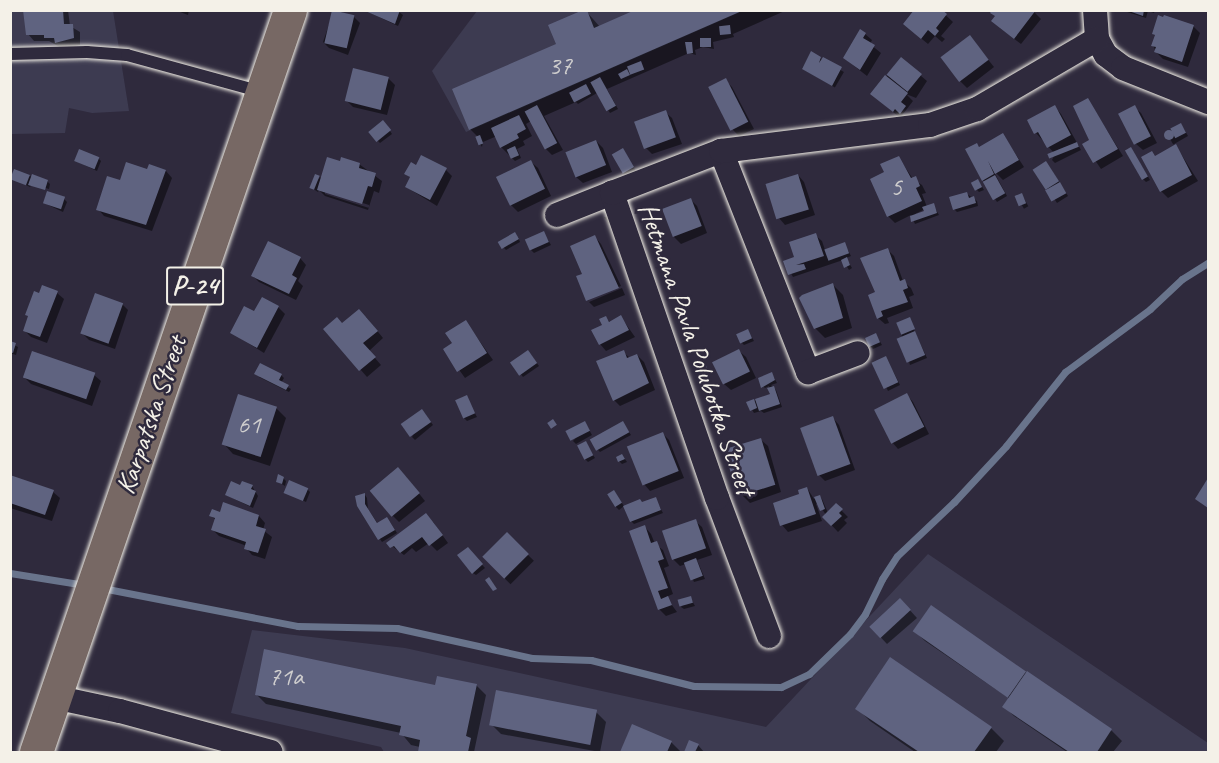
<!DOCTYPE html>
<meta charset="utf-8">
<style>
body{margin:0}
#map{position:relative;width:1219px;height:763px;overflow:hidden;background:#2f2a3d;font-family:Caveat,sans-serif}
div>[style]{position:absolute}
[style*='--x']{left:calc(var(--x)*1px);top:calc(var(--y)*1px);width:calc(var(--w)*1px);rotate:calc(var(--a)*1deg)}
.built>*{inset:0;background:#3d3b51}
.shadow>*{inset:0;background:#0007;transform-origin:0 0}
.stream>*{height:7px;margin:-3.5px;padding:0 3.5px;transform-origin:3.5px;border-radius:3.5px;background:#69748c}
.building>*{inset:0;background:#5f6380;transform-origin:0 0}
.round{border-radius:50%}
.roads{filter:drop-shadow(0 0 2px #f4f1e8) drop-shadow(0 0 2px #f4f1e8)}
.lane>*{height:12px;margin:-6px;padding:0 6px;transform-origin:6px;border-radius:6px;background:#2f2a3d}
.street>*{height:24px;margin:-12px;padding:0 12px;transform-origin:12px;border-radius:12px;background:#2f2a3d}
.primary>*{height:33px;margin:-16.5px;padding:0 16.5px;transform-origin:16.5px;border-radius:16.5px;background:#776864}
span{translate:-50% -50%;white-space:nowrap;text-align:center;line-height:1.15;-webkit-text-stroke:5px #2f2a3d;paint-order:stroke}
.number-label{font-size:26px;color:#cfcece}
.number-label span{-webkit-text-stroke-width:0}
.shield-label span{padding:2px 4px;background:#2f2a3d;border:2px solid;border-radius:4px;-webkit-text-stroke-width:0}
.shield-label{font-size:27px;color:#f4f1e8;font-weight:700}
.street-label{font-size:28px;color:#f4f1e8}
.frame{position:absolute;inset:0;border:12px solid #f4f1e8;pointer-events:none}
</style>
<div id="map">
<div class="built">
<div style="clip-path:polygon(10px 11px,113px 11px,129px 111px,92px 113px,69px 108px,65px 133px,11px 134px)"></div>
<div style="clip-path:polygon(477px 11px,743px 11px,466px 132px,432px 71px)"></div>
<div style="clip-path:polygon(928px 554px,1208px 743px,1208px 752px,384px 752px,381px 747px,231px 713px,252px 630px,405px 648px,766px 727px)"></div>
</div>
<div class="shadow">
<div style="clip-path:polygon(24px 10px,68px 10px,70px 26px,80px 32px,80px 45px,63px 49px,49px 41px,34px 41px,28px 34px)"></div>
<div style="clip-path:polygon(175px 10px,189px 10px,188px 15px)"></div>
<div style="clip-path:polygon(334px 10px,353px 16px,360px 23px,348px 55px,329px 48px,323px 42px)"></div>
<div style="clip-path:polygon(364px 10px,396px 10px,403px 15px,398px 26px)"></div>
<div style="clip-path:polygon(638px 10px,787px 10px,733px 34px,734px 37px,713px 42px,714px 49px,703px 47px,695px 50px,696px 55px,689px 53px,607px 89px,618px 109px,610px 113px,597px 93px,578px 104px,576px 102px,544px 116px,563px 150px,552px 155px,546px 149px,531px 121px,526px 124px,532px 136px,523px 141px,525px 145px,517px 149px,521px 158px,515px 161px,501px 147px,497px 136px,483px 142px,482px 147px,480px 144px,478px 137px,470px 129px,558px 44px,586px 11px,600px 27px)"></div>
<div style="clip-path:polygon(940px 10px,953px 22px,941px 36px,945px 39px,942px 42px,935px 36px,928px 44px,911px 30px)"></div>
<div style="clip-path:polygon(1121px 10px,1155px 10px,1154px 13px,1148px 11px,1146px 18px)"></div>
<div style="clip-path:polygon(1034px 12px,1041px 19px,1021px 44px,1000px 28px)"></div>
<div style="clip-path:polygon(1193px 26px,1200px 33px,1188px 67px,1163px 59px,1156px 52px,1153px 45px,1156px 36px,1153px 34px)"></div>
<div style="clip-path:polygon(865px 34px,872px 40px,870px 44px,881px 53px,867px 76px,844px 58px)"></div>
<div style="clip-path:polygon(970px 37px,994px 67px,967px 88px,960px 81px)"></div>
<div style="left:811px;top:53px;width:38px;height:18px;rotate:30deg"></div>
<div style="clip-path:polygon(901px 59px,927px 81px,916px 98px,906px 94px,913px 101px,900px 118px,872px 94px)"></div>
<div style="clip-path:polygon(388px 78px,395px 85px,387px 115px,353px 107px,346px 100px)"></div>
<div style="clip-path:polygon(725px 80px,732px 87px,754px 129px,739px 136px,733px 130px)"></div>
<div style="clip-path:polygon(1088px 100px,1123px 156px,1101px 169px,1084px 144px,1091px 141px)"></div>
<div style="clip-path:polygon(1055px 107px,1061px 114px,1081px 150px,1055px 163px,1052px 160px,1055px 154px,1036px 133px)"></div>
<div style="clip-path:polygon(1134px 107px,1141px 113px,1157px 143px,1143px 150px,1136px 144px)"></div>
<div style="clip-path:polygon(665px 112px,672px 118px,682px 144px,652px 154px,646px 148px)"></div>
<div style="left:1181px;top:124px;width:14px;height:17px;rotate:60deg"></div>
<div style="clip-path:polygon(386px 125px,392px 134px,380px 143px,377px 140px)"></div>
<div style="clip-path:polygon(1003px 135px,1024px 167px,1003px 180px,993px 170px,1007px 196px,997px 202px,983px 180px,977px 144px,980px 148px)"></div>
<div style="clip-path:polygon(596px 141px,603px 148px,612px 172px,583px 183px,576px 177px)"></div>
<div style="clip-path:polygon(1176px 146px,1198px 181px,1168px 198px,1161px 191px,1156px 157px)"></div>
<div style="clip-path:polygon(1131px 149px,1150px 180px,1146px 182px,1143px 179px)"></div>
<div style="clip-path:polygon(623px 150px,636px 171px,626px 176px,623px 173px)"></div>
<div style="clip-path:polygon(98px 158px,101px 161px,97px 171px,76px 161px)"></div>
<div style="clip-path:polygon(evenodd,899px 158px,913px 179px,922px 185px,926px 193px,922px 194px,927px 207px,933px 205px,939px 215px,915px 224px,911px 215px,895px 223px,888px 216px,886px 173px,899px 158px,925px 209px,926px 212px,916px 216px,915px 214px,925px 209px)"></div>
<div style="clip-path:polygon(531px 162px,538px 168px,551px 196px,518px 212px,511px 205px)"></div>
<div style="clip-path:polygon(evenodd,359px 164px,382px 181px,379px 193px,374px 191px,368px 210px,325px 196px,319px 190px,318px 192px,312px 188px,320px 177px,322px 179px,359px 164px,325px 191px,369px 205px,369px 208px,325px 194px,325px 191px)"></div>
<div style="clip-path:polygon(1049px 166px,1068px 196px,1057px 203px,1035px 170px)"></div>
<div style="clip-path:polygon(446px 170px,452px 176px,437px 206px,406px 187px,411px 178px,406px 173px)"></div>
<div style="clip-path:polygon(166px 171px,172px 178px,152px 231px,104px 216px,98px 209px,121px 182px)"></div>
<div style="clip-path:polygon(798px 175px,804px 182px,815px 215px,785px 225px,779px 218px)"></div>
<div style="clip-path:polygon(29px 176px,47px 181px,50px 184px,49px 189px,32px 184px,30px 187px,12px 178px)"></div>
<div style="clip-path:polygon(978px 180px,984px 190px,979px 192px,976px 189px)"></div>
<div style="clip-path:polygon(967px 194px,977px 201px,978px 206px,957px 212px,954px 209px)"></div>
<div style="left:1022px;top:195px;width:13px;height:5px;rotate:61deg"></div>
<div style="clip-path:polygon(64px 199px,67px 202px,63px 212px,44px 203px)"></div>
<div style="clip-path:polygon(690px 199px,697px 206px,707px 233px,681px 244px,674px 237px)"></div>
<div style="clip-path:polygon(604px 217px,607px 217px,612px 224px,610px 225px)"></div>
<div style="clip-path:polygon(544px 233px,551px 245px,534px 253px,531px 250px)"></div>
<div style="clip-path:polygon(815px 235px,822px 241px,825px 250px,844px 243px,851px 256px,846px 258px,852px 268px,849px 270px,843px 260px,793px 277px,785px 262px,793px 259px)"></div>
<div style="clip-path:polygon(518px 237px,520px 242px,506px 250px,503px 247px)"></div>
<div style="clip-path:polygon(595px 237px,601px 244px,621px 286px,589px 299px,589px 301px,578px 277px,584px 275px)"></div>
<div style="clip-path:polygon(887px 249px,894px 256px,903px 281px,911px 288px,914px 295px,909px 297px,913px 308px,887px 318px,889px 323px,885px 324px,878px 318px)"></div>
<div style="clip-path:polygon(300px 258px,306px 265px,298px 281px,303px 286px,296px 300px,259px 282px,253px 276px)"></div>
<div style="clip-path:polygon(833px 285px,843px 295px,852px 328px,825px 338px,815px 328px)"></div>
<div style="clip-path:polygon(42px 287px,57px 293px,64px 299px,47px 343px,31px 337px,25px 331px)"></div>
<div style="clip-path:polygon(622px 288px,625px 295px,594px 307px,589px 302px)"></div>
<div style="clip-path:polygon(122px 304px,128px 310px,115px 349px,89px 340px,82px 333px)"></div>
<div style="clip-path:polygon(278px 307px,285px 314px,264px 353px,232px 333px,255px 313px)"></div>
<div style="clip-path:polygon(366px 317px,383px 338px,369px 351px,381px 365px,367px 377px,325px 329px)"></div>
<div style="clip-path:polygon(621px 317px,635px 337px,606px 351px,600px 344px,605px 318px,610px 322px)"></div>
<div style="clip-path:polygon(909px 319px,927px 358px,910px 365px,898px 323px)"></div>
<div style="clip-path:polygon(466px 322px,493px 360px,465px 378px,445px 350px,454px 344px)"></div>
<div style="clip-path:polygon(748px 331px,754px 341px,744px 345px,741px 342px)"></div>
<div style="clip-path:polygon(876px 335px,882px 345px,873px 349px,870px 346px)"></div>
<div style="clip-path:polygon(10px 343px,18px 347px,16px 355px,10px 353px)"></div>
<div style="clip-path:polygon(739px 351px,746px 357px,756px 378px,731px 390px,724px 384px)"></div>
<div style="clip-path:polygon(623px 352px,630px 358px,637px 355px,644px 362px,655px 390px,620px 406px,614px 400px)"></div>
<div style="clip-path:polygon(531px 355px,539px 366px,523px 377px,512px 363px)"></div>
<div style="clip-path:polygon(703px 361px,709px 371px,705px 373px,702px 370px)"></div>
<div style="clip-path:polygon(888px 361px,900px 385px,888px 391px,874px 363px)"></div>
<div style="clip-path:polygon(772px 374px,777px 383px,771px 385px,776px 390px,782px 407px,764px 413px,761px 411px,754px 413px,748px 403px,771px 395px,769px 386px,765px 388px,762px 385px)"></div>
<div style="clip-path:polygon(94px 375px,101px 381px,92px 406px,31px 384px,25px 378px)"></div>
<div style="clip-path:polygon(281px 375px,284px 378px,281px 383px,291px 389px,289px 392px,259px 377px)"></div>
<div style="clip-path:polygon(907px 395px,913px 402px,929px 434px,898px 449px,892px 442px)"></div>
<div style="clip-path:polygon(466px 397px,477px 417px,467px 421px,464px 418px)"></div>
<div style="clip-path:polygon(276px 408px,286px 418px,270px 466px,233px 454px,223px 443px)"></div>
<div style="clip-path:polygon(425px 414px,433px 425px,415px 440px,412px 437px)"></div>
<div style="clip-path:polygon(833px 418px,839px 425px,855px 470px,825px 481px,818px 474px)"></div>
<div style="clip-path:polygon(587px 426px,592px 435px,576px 444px,573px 441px)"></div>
<div style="clip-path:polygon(625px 426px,631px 435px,600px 452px,597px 449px)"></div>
<div style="clip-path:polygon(663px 434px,669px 440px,684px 478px,650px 491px,644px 484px)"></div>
<div style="clip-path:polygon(761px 440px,768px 446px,781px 492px,750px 503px,743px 496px)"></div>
<div style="clip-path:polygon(585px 443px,595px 458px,588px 462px,585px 459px)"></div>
<div style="clip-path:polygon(622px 455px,627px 462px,622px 464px,619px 461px)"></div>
<div style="clip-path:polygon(10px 476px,53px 492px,60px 498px,52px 521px,10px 508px)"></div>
<div style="clip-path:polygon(405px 476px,425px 501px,399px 522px,393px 516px)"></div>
<div style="clip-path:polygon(283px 478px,286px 481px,285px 486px,277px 481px)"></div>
<div style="clip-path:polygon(252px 486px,258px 496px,253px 508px,226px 495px,241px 487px)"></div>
<div style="clip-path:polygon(807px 488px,814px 499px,819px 496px,822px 499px,828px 513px,836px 505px,848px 517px,844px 520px,847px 523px,838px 532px,824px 517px,826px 515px,818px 503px,816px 504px,822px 521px,788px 532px,782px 525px)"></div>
<div style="clip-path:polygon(307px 489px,310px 492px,306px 502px,286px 492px)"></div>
<div style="clip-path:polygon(614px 492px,624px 506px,619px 510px,616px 507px)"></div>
<div style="clip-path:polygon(365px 495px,367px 498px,368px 509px,378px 524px,390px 522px,397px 533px,382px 542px,358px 506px)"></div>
<div style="clip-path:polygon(655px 499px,663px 513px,634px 524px,631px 521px)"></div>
<div style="clip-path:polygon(221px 514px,259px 516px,265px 523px,263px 530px,272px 537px,265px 559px,252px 555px,246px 548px,247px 546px,219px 536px,213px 530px,216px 520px,211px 516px)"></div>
<div style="clip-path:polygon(695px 521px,702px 527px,712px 555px,697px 560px,705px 579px,694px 582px,686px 564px,680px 566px,673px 559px)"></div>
<div style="clip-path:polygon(433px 522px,448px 543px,437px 551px,429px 543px,416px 552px,412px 548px,404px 555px,388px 543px)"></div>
<div style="clip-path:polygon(645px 527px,651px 534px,655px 544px,663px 550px,669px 566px,664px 568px,673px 594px,666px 597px,677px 612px,666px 616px,659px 609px)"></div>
<div style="left:507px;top:534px;width:38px;height:33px;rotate:45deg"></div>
<div style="clip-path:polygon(467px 549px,485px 568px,476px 575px,473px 573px)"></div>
<div style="clip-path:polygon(690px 597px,695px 606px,684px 609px,681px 607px)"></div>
<div style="clip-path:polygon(907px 607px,917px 618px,887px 644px,871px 627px)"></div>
<div style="clip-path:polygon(915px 631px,1027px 673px,1112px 731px,1122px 741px,1113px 752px,1067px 752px,1014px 716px,1004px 706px,1010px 699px,925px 641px)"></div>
<div style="clip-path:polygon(476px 685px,486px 695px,474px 752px,464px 752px,467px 736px,464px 736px,461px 752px,419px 752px,420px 747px,411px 745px,401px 733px,266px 704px,256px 694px)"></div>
<div style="clip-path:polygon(857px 708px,991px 728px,1004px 741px,996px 752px,915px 752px,870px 721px)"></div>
<div style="clip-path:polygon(596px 712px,606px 722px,600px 752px,501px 734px,491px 724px)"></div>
<div style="clip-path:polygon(633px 726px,671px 742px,681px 752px,622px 752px)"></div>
<div style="clip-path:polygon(690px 742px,698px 745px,704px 752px,685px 752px)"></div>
</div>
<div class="stream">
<div style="--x:10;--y:573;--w:76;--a:9.1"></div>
<div style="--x:102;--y:588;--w:200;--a:11"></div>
<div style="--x:298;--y:626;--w:99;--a:1.2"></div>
<div style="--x:397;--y:628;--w:138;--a:12.5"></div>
<div style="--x:532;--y:658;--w:59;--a:1.9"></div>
<div style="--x:591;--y:660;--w:106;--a:14.2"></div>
<div style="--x:694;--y:686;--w:87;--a:0.7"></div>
<div style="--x:781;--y:687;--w:31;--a:-25"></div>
<div style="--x:809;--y:674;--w:57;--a:-44.3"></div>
<div style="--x:850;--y:634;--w:25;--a:-53"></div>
<div style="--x:865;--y:614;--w:39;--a:-64"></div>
<div style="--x:882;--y:579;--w:27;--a:-57"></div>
<div style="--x:897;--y:556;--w:79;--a:-43.5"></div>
<div style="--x:954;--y:502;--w:76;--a:-47.1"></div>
<div style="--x:1006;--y:446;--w:95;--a:-51.4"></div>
<div style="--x:1065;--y:372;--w:106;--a:-36.5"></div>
<div style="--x:1150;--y:309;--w:44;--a:-43.2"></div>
<div style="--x:1182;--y:279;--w:31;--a:-32"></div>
</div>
<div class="building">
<div style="clip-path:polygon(23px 10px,63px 10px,64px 24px,73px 24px,74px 38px,55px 43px,54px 38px,44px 38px,44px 35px,26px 35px)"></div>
<div style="left:332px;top:10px;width:23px;height:34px;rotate:13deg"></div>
<div style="clip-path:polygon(363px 10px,400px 10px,395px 24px)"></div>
<div style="clip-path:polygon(583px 10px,587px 10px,594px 28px,635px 10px,744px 10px,469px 130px,452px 89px,556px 44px,548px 25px)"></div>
<div style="clip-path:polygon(914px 10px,942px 10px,947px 14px,936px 28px,939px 31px,935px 36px,928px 30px,921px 39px,903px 24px)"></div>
<div style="clip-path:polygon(992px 10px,1036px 10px,1014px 39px,991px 21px,995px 16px,990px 13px)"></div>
<div style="clip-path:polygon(1126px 10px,1144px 10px,1143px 16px)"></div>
<div style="clip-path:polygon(1158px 15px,1163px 17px,1164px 15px,1194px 25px,1182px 62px,1154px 52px,1156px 47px,1151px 46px,1155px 35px,1152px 34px)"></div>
<div style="left:730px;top:25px;width:9px;height:11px;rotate:84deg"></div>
<div style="clip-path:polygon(860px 29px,866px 33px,863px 38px,875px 45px,860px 70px,843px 58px)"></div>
<div style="left:970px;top:35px;width:31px;height:37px;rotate:53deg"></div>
<div style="left:700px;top:38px;width:11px;height:9px"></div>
<div style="clip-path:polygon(685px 42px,692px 42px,693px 53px,687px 54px)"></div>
<div style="clip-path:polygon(811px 51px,821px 57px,819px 63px,823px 57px,842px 67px,832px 86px,802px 69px)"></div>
<div style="left:901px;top:57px;width:27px;height:23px;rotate:39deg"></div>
<div style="left:641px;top:61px;width:9px;height:15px;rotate:69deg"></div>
<div style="left:353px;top:68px;width:37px;height:34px;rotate:14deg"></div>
<div style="clip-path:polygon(627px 69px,630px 75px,621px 79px,618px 74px)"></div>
<div style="clip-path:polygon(885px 75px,908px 93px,901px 102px,906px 106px,900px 114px,895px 109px,893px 112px,870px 94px)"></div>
<div style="left:600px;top:77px;width:33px;height:11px;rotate:61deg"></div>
<div style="left:726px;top:78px;width:49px;height:20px;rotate:63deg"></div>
<div style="left:586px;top:84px;width:11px;height:19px;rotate:63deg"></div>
<div style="clip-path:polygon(1088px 98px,1118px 149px,1093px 163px,1082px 144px,1089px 140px,1073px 106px)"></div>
<div style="left:537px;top:105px;width:43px;height:14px;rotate:62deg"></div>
<div style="clip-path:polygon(1055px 105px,1071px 135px,1047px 148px,1038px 132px,1034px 134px,1027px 120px)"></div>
<div style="left:1135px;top:105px;width:35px;height:19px;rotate:63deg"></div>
<div style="left:666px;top:110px;width:29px;height:34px;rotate:70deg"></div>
<div style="clip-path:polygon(519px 115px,526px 129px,517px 134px,519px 138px,500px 148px,491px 128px)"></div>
<div style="left:383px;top:120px;width:13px;height:19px;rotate:51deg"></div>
<div style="left:1181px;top:123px;width:11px;height:12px;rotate:63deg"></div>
<div class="round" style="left:1164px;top:130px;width:10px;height:10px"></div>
<div style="clip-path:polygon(1003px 133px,1019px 160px,995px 174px,988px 161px,994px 174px,982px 181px,965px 149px,977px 143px,979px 147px)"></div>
<div style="left:480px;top:135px;width:9px;height:5px;rotate:69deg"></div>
<div style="left:596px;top:140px;width:27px;height:33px;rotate:68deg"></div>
<div style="left:1077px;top:142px;width:5px;height:32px;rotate:68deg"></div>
<div style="clip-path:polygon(1176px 144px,1192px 175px,1160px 192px,1141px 157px,1152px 151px,1155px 156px)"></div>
<div style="left:515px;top:146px;width:10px;height:9px;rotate:66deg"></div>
<div style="left:1131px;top:147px;width:34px;height:7px;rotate:60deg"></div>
<div style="left:623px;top:148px;width:22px;height:13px;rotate:60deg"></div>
<div style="left:79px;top:149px;width:22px;height:13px;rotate:22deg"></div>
<div style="clip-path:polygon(421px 155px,447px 168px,430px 200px,405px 187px,410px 177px,404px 174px,411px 162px,416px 165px)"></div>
<div style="clip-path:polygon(899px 156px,911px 178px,916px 176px,920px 186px,916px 188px,922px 201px,887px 217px,870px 179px,884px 172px,880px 164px)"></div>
<div style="clip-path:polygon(327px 157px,340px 161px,341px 157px,360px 163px,359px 168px,376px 173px,372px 187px,368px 186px,362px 204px,317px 190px)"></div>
<div style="left:531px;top:160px;width:32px;height:39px;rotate:64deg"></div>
<div style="left:1046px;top:161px;width:24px;height:16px;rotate:57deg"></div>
<div style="clip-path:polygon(126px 162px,147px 169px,149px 164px,166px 170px,146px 225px,96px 210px,107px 176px,120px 180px)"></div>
<div style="left:14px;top:169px;width:17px;height:11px;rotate:21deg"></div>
<div style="clip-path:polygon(32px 174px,48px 180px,45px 190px,28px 185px)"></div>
<div style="left:315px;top:174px;width:5px;height:15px;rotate:22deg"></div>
<div style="left:798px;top:174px;width:37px;height:34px;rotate:73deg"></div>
<div style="left:995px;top:175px;width:21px;height:14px;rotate:61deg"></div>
<div style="left:978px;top:179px;width:9px;height:8px;rotate:63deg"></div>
<div style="left:1060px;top:182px;width:13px;height:17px;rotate:61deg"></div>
<div style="left:47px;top:191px;width:19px;height:13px;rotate:18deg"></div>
<div style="clip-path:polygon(967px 192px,969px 198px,974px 196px,976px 203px,953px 210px,949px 197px)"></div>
<div style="left:1022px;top:193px;width:11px;height:8px;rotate:68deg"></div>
<div style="left:691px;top:198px;width:30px;height:31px;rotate:69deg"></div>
<div style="clip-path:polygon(934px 203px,937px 213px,911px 222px,910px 216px,924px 211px,922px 207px)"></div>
<div style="left:544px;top:231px;width:12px;height:21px;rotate:66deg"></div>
<div style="left:515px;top:232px;width:8px;height:20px;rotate:60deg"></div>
<div style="clip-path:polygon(816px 233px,824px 256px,796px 265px,804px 264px,806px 269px,788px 275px,783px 261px,794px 257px,789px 242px)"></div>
<div style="clip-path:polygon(595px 235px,619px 288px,586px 301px,576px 276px,582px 274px,570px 246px)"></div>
<div style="clip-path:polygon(268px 241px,301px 257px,292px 275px,297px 278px,289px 294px,251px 276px)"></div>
<div style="left:845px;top:242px;width:12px;height:22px;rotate:70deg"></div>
<div style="clip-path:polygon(888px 248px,900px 281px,905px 279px,908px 288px,903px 290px,908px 302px,881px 311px,883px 316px,877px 319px,868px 295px,875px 292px,860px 258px)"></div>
<div style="clip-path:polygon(847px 257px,850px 265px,844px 268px,841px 260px)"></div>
<div style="clip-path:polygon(833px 283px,843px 318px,814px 329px,799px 298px,802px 295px)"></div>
<div style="clip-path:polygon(42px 285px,58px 291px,40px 337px,23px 331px,28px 316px,25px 315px,34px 291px,39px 293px)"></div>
<div style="left:95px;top:293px;width:30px;height:43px;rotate:20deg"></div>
<div style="clip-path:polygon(262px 297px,279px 306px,257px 348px,230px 333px,244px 306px,254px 311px)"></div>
<div style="clip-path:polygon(359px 309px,378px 331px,363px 343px,376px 357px,359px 371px,323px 329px,337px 317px,342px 323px)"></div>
<div style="clip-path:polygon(621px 315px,629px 330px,599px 345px,591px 330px,602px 325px,599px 319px,606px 316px,609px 322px)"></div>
<div style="left:910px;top:317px;width:13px;height:15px;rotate:67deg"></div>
<div style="clip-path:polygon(466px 320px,487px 353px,457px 372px,443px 349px,452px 343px,445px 333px)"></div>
<div style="left:748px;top:329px;width:10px;height:13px;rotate:66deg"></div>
<div style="left:915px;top:331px;width:26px;height:20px;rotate:67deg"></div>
<div style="left:876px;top:333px;width:10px;height:12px;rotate:66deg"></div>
<div style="clip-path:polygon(10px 341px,16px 343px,13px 353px,10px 352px)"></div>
<div style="left:739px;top:349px;width:25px;height:30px;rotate:64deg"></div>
<div style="left:528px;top:350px;width:16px;height:22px;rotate:55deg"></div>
<div style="clip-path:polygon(624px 350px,627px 358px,637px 354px,649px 383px,613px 401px,596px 361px)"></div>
<div style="left:32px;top:351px;width:67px;height:28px;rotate:19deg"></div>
<div style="left:886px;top:356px;width:29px;height:16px;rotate:65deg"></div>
<div style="clip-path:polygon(704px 360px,707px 368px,701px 371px,698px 362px)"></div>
<div style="clip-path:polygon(260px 363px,282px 374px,279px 380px,289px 385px,286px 390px,254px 374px)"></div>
<div style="clip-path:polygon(772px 372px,775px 380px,761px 388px,758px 378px)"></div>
<div style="clip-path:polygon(774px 386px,780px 404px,759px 411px,755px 399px,770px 394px,767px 388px)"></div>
<div style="left:907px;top:393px;width:38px;height:37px;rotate:63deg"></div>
<div style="left:238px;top:394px;width:41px;height:53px;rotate:18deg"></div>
<div style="left:467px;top:395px;width:20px;height:13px;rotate:66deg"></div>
<div style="clip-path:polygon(754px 399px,757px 408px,750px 411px,746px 402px)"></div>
<div style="left:422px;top:409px;width:16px;height:26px;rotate:55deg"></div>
<div style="left:833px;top:416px;width:51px;height:35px;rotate:70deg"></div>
<div style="left:553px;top:419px;width:7px;height:7px;rotate:56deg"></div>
<div style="left:585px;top:421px;width:11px;height:22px;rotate:63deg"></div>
<div style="left:623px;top:421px;width:13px;height:38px;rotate:61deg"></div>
<div style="left:663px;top:432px;width:42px;height:39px;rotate:68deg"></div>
<div style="left:761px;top:438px;width:49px;height:39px;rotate:73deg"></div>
<div style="left:586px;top:441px;width:16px;height:10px;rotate:63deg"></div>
<div style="clip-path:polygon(622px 454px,625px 459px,618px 462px,616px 457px)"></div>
<div style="left:398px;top:467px;width:34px;height:37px;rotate:50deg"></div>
<div style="clip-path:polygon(278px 474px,284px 477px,282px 484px,276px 482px)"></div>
<div style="clip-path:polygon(10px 475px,54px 490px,45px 515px,10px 503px)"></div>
<div style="clip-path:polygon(1208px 478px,1208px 508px,1195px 499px)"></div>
<div style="left:289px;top:480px;width:21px;height:14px;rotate:23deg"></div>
<div style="clip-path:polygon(231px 481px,240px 485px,242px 481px,253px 485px,251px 489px,256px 491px,250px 506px,225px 495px)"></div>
<div style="clip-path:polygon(807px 487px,816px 514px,780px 526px,773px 503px,799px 494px,798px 490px)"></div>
<div style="left:614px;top:490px;width:15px;height:8px;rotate:58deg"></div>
<div style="clip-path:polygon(365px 493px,365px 504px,377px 523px,387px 517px,395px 530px,378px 540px,357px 506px,355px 496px)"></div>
<div style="clip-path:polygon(820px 495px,825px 509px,820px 511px,814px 497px)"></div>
<div style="clip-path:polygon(656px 497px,661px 510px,630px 522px,623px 506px,640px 499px,642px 502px)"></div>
<div style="clip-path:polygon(223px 502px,259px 515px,256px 526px,266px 529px,258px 553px,244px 549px,246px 542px,211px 530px,215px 518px,209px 516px,212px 509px,220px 512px)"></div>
<div style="clip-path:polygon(836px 503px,843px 509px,839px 513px,842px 516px,831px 526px,822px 517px)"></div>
<div style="clip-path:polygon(426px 513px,443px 535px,429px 546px,422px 537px,400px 553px,394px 546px,390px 548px,386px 543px)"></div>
<div style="left:696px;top:519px;width:31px;height:36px;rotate:71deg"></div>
<div style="clip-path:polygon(645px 525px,651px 543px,657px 541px,664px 559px,658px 561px,668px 588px,658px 591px,661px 599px,668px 596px,672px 605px,658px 610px,629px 531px)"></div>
<div style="left:507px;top:532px;width:31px;height:35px;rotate:45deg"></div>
<div style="clip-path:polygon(468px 547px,483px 564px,472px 574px,457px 555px)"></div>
<div style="left:696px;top:558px;width:19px;height:13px;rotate:69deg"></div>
<div style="clip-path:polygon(489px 577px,497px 589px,493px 591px,485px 580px)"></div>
<div style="left:691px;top:596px;width:7px;height:14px;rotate:74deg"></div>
<div style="left:900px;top:598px;width:16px;height:42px;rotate:47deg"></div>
<div style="left:931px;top:605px;width:116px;height:32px;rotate:35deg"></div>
<div style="clip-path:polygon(264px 649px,435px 685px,437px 676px,477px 684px,466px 736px,471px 738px,468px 752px,418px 752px,420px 740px,399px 735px,401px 726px,255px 695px)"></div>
<div style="clip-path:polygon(890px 657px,992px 727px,974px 752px,919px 752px,855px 709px)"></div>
<div style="clip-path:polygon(1027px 671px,1112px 729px,1097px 752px,1069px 752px,1002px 707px)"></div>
<div style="left:496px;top:690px;width:103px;height:36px;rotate:11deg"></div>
<div style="clip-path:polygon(632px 724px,672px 741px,667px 752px,620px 752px)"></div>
<div style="clip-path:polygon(689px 740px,699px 744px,695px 752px,684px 752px)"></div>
</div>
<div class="roads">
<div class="lane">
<div style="--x:10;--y:54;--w:77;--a:-1.5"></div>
<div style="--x:87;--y:52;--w:40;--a:4.3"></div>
<div style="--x:127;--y:55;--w:140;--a:15.3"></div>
</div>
<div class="street">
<div style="--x:1095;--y:10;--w:29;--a:86"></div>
<div style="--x:1097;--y:39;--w:18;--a:61"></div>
<div style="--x:1106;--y:55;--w:21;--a:37"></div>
<div style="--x:1123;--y:68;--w:92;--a:21.8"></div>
<div style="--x:721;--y:151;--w:238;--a:68.5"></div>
<div style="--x:808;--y:372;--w:53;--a:-20.8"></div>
<div style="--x:557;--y:215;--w:59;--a:-21.8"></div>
<div style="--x:769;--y:636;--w:147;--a:-110.6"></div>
<div style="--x:717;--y:498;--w:323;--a:-109"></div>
<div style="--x:612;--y:193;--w:117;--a:-21.1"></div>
<div style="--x:721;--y:151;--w:211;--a:-7.1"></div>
<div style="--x:930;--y:125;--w:50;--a:-18.8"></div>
<div style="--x:977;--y:109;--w:139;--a:-30.3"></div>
<div style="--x:54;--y:697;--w:67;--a:12"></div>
<div style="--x:120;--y:711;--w:156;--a:15.2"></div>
</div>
<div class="primary">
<div style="--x:36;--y:752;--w:784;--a:-71.1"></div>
</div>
</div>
<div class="number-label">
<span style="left:560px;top:66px">37</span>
<span style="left:896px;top:187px">5</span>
<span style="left:249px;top:425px">61</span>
<span style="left:286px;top:677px">71а</span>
</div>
<div class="shield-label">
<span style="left:195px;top:286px">Р-24</span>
</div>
<div class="street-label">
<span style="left:697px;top:349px;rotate:71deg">Hetmana Pavla Polubotka Street</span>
<span style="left:151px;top:415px;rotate:-71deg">Karpatska Street</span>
</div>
<div class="frame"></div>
</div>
